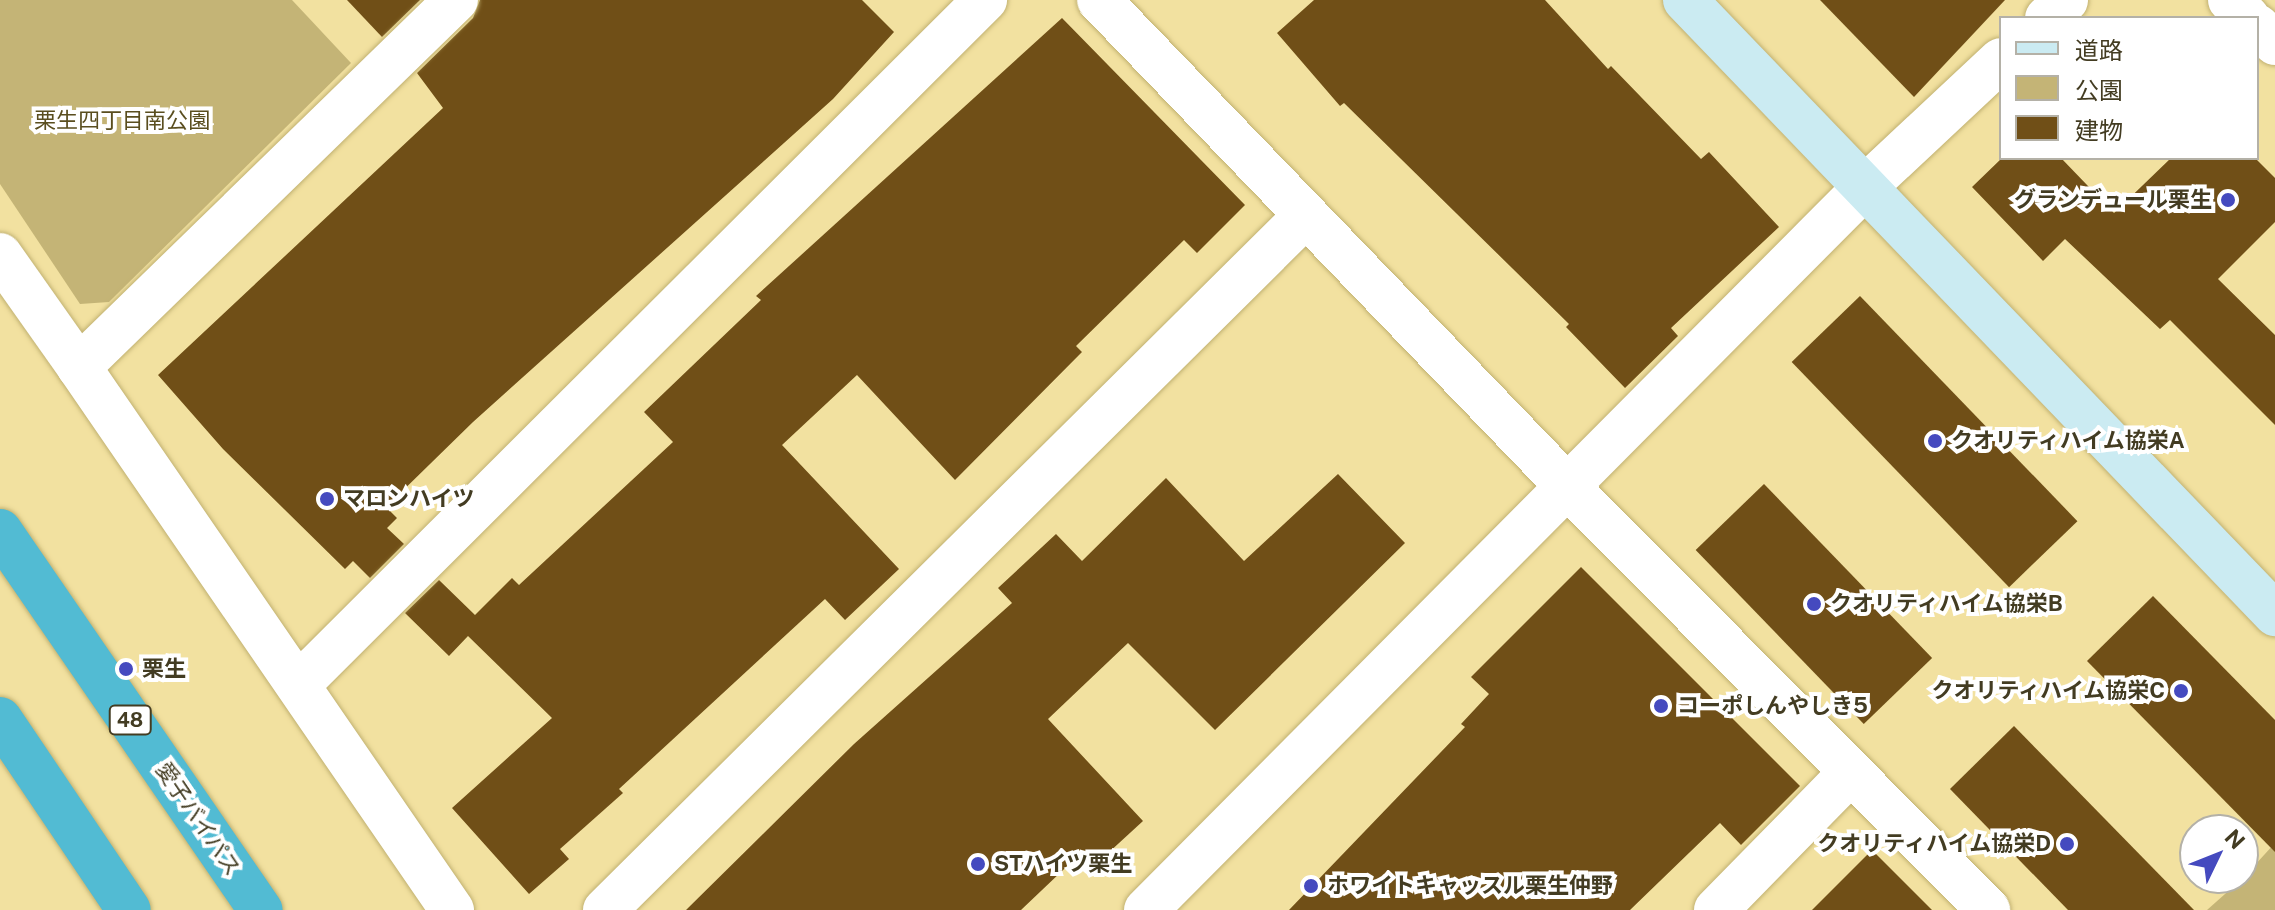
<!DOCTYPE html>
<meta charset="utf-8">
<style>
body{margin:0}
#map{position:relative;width:2275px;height:910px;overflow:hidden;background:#f2e1a0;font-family:"Public Sans","Noto Sans JP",sans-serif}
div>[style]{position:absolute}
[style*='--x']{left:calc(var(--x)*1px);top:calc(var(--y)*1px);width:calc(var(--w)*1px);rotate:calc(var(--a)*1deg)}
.green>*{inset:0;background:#c4b476}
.building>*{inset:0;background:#704f17;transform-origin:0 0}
.roads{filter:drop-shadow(0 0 2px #c1b171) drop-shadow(0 0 2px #c1b171)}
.street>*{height:44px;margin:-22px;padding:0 22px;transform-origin:22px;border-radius:22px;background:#fff}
.secondary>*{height:44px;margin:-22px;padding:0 22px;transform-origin:22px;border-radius:22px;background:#cbebf2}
.highway>*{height:44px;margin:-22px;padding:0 22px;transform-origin:22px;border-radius:22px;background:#52bbd3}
.dots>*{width:22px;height:22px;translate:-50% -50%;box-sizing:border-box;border:4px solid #fff;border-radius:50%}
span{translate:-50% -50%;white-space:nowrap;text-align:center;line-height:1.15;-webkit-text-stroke:8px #fff;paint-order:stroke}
.shield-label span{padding:2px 6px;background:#fff;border:2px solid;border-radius:6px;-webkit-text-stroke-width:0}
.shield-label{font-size:20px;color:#433c22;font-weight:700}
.park-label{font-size:22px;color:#5a4e1f}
.poi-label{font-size:22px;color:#433c22;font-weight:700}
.right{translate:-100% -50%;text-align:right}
.left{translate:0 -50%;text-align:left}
.street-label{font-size:22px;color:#433c22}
.legend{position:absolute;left:1999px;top:16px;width:260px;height:144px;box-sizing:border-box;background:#fff;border:2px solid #b4b1a7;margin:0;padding:10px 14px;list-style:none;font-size:24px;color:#433c22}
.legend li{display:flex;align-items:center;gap:16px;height:40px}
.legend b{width:40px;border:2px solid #b4b1a7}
.north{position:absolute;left:2179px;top:814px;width:80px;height:80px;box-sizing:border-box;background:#fff;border:2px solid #b4b1a7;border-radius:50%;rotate:47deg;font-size:22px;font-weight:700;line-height:32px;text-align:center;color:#433c22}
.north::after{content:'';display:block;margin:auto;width:28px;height:36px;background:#454abf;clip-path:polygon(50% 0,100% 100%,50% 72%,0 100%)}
</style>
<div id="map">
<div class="green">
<div style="clip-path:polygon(0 0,292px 0,351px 63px,109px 302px,80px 304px,0 184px)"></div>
<div style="clip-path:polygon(2275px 843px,2275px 910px,2207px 910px,2243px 878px)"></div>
</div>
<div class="building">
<div style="clip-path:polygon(347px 0,420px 0,382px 37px)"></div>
<div style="clip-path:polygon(480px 0,862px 0,894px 32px,833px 99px,473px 422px,386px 507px,397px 518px,387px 528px,404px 544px,370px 578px,353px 561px,345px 569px,223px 449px,158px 375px,443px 108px,417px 73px,473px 18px)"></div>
<div style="clip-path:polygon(1314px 0,1545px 0,1608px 69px,1611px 66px,1701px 159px,1709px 152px,1779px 227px,1671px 328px,1678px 336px,1625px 388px,1566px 327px,1569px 324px,1344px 103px,1340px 106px,1277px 33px)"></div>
<div style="clip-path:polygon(1820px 0,2005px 0,1914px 97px)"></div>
<div style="clip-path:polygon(1062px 18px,1245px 205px,1197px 253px,1184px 240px,1076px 346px,1082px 352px,955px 480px,857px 375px,782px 445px,899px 569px,845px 620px,825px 599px,619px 789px,623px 793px,560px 849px,569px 859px,529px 894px,452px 808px,552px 718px,468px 636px,449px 656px,405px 613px,439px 580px,475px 615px,512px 578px,519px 585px,673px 442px,644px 412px,761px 300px,756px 296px)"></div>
<div style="clip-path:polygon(2002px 158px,2061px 158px,2114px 213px,2171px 158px,2255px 158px,2275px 178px,2275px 222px,2218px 279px,2275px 335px,2275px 425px,2170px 320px,2160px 329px,2065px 239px,2043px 261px,1972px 187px)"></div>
<div style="left:1860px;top:296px;width:313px;height:95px;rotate:46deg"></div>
<div style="clip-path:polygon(1338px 474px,1405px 543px,1215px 730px,1128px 643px,1048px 719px,1143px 821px,1094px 866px,1082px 852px,1021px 910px,686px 910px,854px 744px,1012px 603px,998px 588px,1056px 534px,1082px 561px,1166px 478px,1244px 561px)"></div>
<div style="left:1764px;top:484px;width:242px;height:95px;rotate:46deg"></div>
<div style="clip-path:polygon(1581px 567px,1800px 786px,1741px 845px,1720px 823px,1630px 910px,1289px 910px,1465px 727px,1461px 724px,1489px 694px,1471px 677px)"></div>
<div style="clip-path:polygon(2153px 596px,2275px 720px,2275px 852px,2087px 661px)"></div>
<div style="clip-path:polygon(2014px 726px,2194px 910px,2068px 910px,1950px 789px)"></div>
<div style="clip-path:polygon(1872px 850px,1932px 910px,1812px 910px)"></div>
</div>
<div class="roads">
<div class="street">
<div style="--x:1099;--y:0;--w:678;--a:46.08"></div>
<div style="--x:1569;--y:488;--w:595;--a:45.2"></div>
<div style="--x:2230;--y:0;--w:25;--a:45"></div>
<div style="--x:2047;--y:18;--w:26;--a:-43"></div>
<div style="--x:2257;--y:26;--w:25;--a:43"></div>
<div style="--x:0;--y:255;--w:137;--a:54.8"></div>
<div style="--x:299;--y:684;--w:969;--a:-44.92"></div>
<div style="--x:452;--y:910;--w:659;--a:-124.49"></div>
<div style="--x:79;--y:367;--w:526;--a:-44.23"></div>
<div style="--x:605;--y:910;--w:987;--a:-44.75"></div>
<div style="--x:1146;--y:910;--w:1018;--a:-45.16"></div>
<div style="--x:1864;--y:188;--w:187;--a:-43.1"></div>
<div style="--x:1716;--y:910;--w:190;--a:-45.6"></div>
</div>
<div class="secondary">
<div style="--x:1685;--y:0;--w:852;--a:46.14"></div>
</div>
<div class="highway">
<div style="--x:0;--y:531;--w:460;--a:55.5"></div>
<div style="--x:0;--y:719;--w:230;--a:56"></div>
</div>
</div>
<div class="dots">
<div style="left:2228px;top:200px;background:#454abf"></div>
<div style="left:1935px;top:441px;background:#454abf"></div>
<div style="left:327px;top:499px;background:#454abf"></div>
<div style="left:1814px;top:604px;background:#454abf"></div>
<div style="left:126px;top:669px;background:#454abf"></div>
<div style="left:2181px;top:691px;background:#454abf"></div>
<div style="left:1661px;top:706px;background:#454abf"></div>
<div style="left:2067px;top:844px;background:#454abf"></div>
<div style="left:978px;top:864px;background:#454abf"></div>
<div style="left:1311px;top:886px;background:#454abf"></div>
</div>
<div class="shield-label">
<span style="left:130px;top:720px">48</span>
</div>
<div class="park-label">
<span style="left:122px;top:121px">栗生四丁目南公園</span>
</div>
<div class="poi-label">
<span class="right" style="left:2212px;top:200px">グランデュール栗生</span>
<span class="left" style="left:1951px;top:441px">クオリティハイム協栄A</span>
<span class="left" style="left:343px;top:499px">マロンハイツ</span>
<span class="left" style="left:1830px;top:604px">クオリティハイム協栄B</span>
<span class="left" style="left:142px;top:669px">栗生</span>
<span class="right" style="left:2165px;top:691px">クオリティハイム協栄C</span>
<span class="left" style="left:1677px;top:706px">コーポしんやしき5</span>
<span class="right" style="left:2051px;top:844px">クオリティハイム協栄D</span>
<span class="left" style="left:994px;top:864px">STハイツ栗生</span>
<span class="left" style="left:1327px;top:886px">ホワイトキャッスル栗生仲野</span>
</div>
<div class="street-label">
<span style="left:198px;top:819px;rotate:56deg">愛子バイパス</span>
</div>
<ul class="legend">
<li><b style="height:10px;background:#cbebf2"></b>道路</li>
<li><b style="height:22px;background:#c4b476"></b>公園</li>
<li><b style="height:22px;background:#704f17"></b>建物</li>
</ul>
<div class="north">N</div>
</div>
